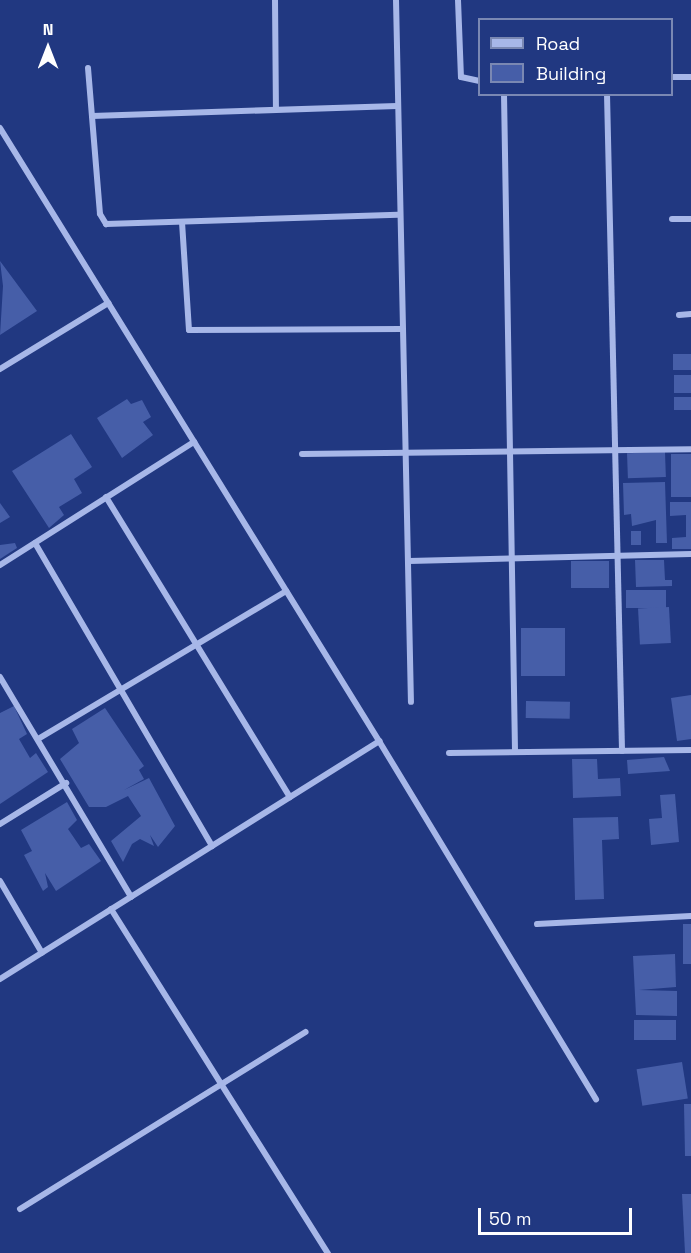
<!DOCTYPE html>
<style>
body{margin:0}
#map{position:relative;width:691px;height:1253px;overflow:hidden;background:#213881;font-family:"Space Grotesk",sans-serif}
div>[style]{position:absolute}
[style*='--x']{left:calc(var(--x)*1px);top:calc(var(--y)*1px);width:calc(var(--w)*1px);rotate:calc(var(--a)*1deg)}
.building>*{inset:0;background:#465ea8;transform-origin:0 0}
.minor>*{height:6px;margin:-3px;padding:0 3px;transform-origin:3px;border-radius:3px;background:#a7b7e8}
span{translate:-50% -50%;white-space:nowrap;text-align:center;line-height:1.15;-webkit-text-stroke:4.5px #213881;paint-order:stroke}
.legend{position:absolute;left:478px;top:18px;width:195px;height:78px;box-sizing:border-box;background:#213881;border:2px solid #7a88b3;margin:0;padding:8px 10px;list-style:none;font-size:18px;color:#fff}
.legend li{display:flex;align-items:center;gap:12px;height:30px}
.legend b{width:30px;border:2px solid #7a88b3}
.north{position:absolute;left:18px;top:18px;width:60px;height:60px;-webkit-text-stroke:4px #213881;paint-order:stroke;rotate:0deg;font-size:16px;font-weight:700;line-height:24px;text-align:center;color:#fff}
.north::after{content:'';display:block;margin:auto;width:21px;height:27px;background:#fff;clip-path:polygon(50% 0,100% 100%,50% 72%,0 100%)}
.scale{position:absolute;left:478px;top:1208px;width:154px;height:27px;box-sizing:border-box;border:3px solid #fff;border-top:0;padding-left:8px;font-size:18px;line-height:21px;white-space:nowrap;color:#fff;-webkit-text-stroke:4px #213881;paint-order:stroke}
</style>
<div id="map">
<div class="building">
<div style="clip-path:polygon(0 261px,37px 311px,0 335px,3px 286px)"></div>
<div style="left:691px;top:354px;width:16px;height:18px;rotate:90deg"></div>
<div style="left:691px;top:375px;width:18px;height:17px;rotate:90deg"></div>
<div style="left:691px;top:397px;width:13px;height:17px;rotate:90deg"></div>
<div style="clip-path:polygon(127px 399px,131px 404px,142px 400px,151px 417px,143px 422px,153px 435px,122px 458px,97px 418px)"></div>
<div style="clip-path:polygon(71px 434px,92px 467px,74px 479px,82px 493px,59px 507px,64px 515px,49px 528px,12px 471px)"></div>
<div style="left:665px;top:452px;width:25px;height:38px;rotate:88deg"></div>
<div style="left:691px;top:454px;width:43px;height:20px;rotate:90deg"></div>
<div style="clip-path:polygon(665px 482px,667px 543px,656px 543px,656px 520px,632px 526px,631px 514px,624px 515px,623px 483px)"></div>
<div style="clip-path:polygon(670px 502px,691px 502px,691px 549px,672px 549px,672px 538px,686px 537px,686px 515px,670px 516px)"></div>
<div style="clip-path:polygon(0 503px,10px 517px,0 523px)"></div>
<div style="left:631px;top:531px;width:10px;height:14px"></div>
<div style="clip-path:polygon(15px 543px,17px 548px,0 559px,0 545px)"></div>
<div style="clip-path:polygon(635px 560px,664px 560px,665px 580px,672px 580px,672px 586px,636px 587px)"></div>
<div style="left:571px;top:561px;width:38px;height:27px"></div>
<div style="left:626px;top:590px;width:40px;height:18px"></div>
<div style="left:669px;top:607px;width:36px;height:31px;rotate:87deg"></div>
<div style="left:521px;top:628px;width:44px;height:48px"></div>
<div style="clip-path:polygon(691px 695px,691px 739px,677px 741px,671px 698px)"></div>
<div style="left:526px;top:701px;width:44px;height:17px;rotate:1deg"></div>
<div style="clip-path:polygon(14px 706px,27px 734px,19px 739px,30px 758px,36px 753px,48px 772px,0 804px,0 713px)"></div>
<div style="clip-path:polygon(105px 708px,144px 766px,139px 770px,144px 779px,124px 790px,149px 778px,175px 826px,158px 847px,150px 835px,154px 846px,140px 839px,132px 844px,123px 862px,111px 841px,141px 816px,128px 796px,106px 807px,89px 807px,60px 759px,79px 743px,72px 729px)"></div>
<div style="clip-path:polygon(664px 757px,670px 771px,628px 774px,627px 760px)"></div>
<div style="clip-path:polygon(572px 759px,597px 759px,598px 779px,620px 778px,621px 796px,573px 798px)"></div>
<div style="clip-path:polygon(675px 794px,679px 842px,651px 845px,649px 819px,662px 818px,660px 795px)"></div>
<div style="clip-path:polygon(67px 802px,77px 820px,68px 829px,81px 848px,89px 844px,101px 861px,56px 891px,45px 873px,48px 887px,43px 891px,24px 855px,32px 851px,21px 830px)"></div>
<div style="clip-path:polygon(618px 817px,619px 839px,602px 840px,604px 899px,575px 900px,573px 818px)"></div>
<div style="left:683px;top:924px;width:8px;height:40px"></div>
<div style="clip-path:polygon(675px 954px,676px 987px,639px 990px,677px 991px,677px 1016px,636px 1015px,633px 956px)"></div>
<div style="left:634px;top:1020px;width:42px;height:20px"></div>
<div style="left:682px;top:1062px;width:37px;height:46px;rotate:81deg"></div>
<div style="clip-path:polygon(684px 1104px,691px 1104px,691px 1156px,685px 1156px)"></div>
<div style="clip-path:polygon(682px 1194px,691px 1194px,691px 1253px,685px 1253px)"></div>
</div>
<div class="minor">
<div style="--x:275;--y:0;--w:109;--a:89.5"></div>
<div style="--x:396;--y:0;--w:702;--a:88.78"></div>
<div style="--x:458;--y:0;--w:77;--a:87.8"></div>
<div style="--x:461;--y:77;--w:19;--a:12"></div>
<div style="--x:88;--y:68;--w:146;--a:85.3"></div>
<div style="--x:100;--y:214;--w:12;--a:59"></div>
<div style="--x:106;--y:224;--w:292;--a:-1.8"></div>
<div style="--x:672;--y:77;--w:19;--a:0"></div>
<div style="--x:504;--y:94;--w:658;--a:89.04"></div>
<div style="--x:607;--y:94;--w:657;--a:88.69"></div>
<div style="--x:92;--y:116;--w:305;--a:-1.9"></div>
<div style="--x:0;--y:128;--w:721;--a:58.27"></div>
<div style="--x:672;--y:219;--w:19;--a:0"></div>
<div style="--x:182;--y:222;--w:108;--a:86.3"></div>
<div style="--x:189;--y:330;--w:212;--a:-0.3"></div>
<div style="--x:679;--y:315;--w:12;--a:-5"></div>
<div style="--x:0;--y:369;--w:127;--a:-31.4"></div>
<div style="--x:302;--y:454;--w:389;--a:-0.7"></div>
<div style="--x:106;--y:497;--w:352;--a:58.5"></div>
<div style="--x:35;--y:543;--w:351;--a:59.7"></div>
<div style="--x:409;--y:561;--w:282;--a:-1.4"></div>
<div style="--x:0;--y:565;--w:230;--a:-32.4"></div>
<div style="--x:0;--y:677;--w:256;--a:59.2"></div>
<div style="--x:38;--y:739;--w:289;--a:-30.8"></div>
<div style="--x:449;--y:753;--w:242;--a:-0.7"></div>
<div style="--x:0;--y:824;--w:78;--a:-31.8"></div>
<div style="--x:0;--y:881;--w:83;--a:59.7"></div>
<div style="--x:111;--y:909;--w:407;--a:57.8"></div>
<div style="--x:537;--y:924;--w:154;--a:-3"></div>
<div style="--x:0;--y:979;--w:448;--a:-32.1"></div>
<div style="--x:379;--y:741;--w:419;--a:58.8"></div>
<div style="--x:20;--y:1209;--w:336;--a:-31.8"></div>
</div>
<ul class="legend">
<li><b style="height:8px;background:#a7b7e8"></b>Road</li>
<li><b style="height:16px;background:#465ea8"></b>Building</li>
</ul>
<div class="north">N</div>
<div class="scale">50 m</div>
</div>
